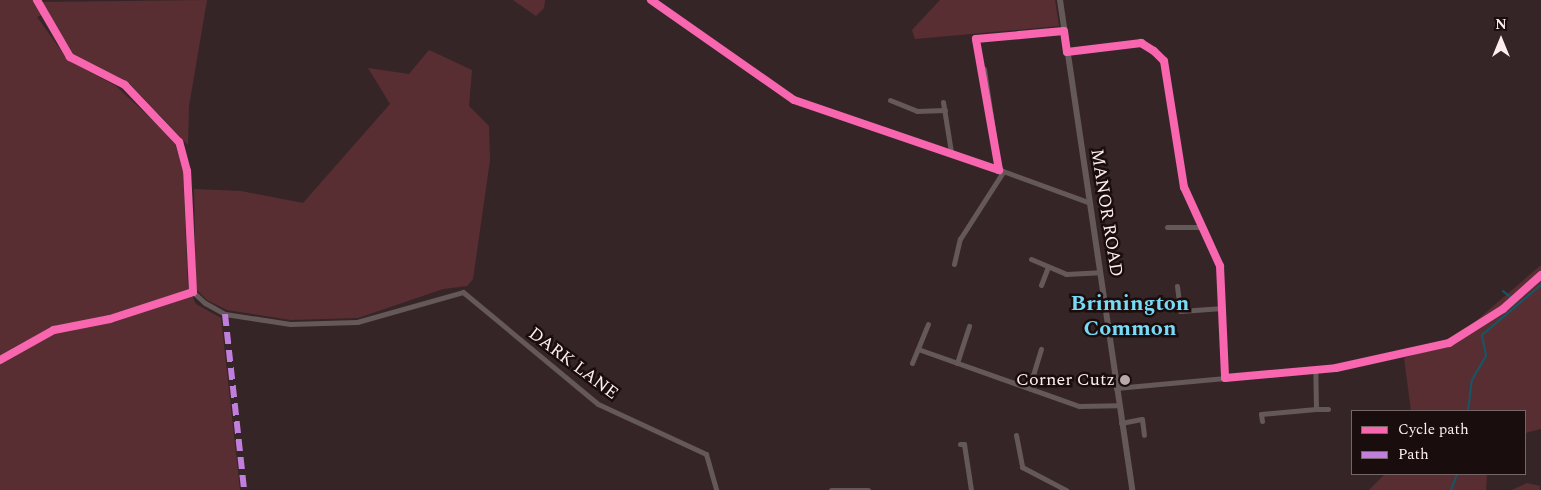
<!DOCTYPE html>
<style>
body{margin:0}
#map{position:relative;width:1541px;height:490px;overflow:hidden;background:#362527;font-family:Spectral,serif}
div>[style]{position:absolute}
[style*='--x']{left:calc(var(--x)*1px);top:calc(var(--y)*1px);width:calc(var(--w)*1px);rotate:calc(var(--a)*1deg)}
.green>*{inset:0;background:#592e32}
.stream>*{height:2px;margin:-1px;padding:0 1px;transform-origin:1px;border-radius:1px;background:#135868}
.minor>*{height:5px;margin:-2.5px;padding:0 2.5px;transform-origin:2.5px;border-radius:2.5px;background:#645859}
.tertiary>*{height:6px;margin:-3px;padding:0 3px;transform-origin:3px;border-radius:3px;background:#645859}
.quiet>*{height:6px;margin-top:-3px;transform-origin:0;background:repeating-linear-gradient(90deg,#c07fdc 0 12px,transparent 0 18px)}
.cycleway>*{height:8px;margin:-4px;padding:0 4px;transform-origin:4px;border-radius:4px;background:#f766af}
.dots>*{width:14px;height:14px;translate:-50% -50%;box-sizing:border-box;border:2px solid #1a0d0e;border-radius:50%}
span{translate:-50% -50%;white-space:nowrap;text-align:center;line-height:1.15;-webkit-text-stroke:5px #1a0d0e;paint-order:stroke}
.street-label{font-size:18px;color:#feeeef}
.poi-label{font-size:18px;color:#feeeef}
.right{translate:-100% -50%;text-align:right}
.district-label{font-size:22px;color:#78dbf5;font-weight:700}
.legend{position:absolute;left:1351px;top:410px;width:175px;height:65px;box-sizing:border-box;background:#1a0d0e;border:1px solid #756768;margin:0;padding:6px 9px;list-style:none;font-size:15px;color:#feeeef}
.legend li{display:flex;align-items:center;gap:10px;height:25px}
.legend b{width:25px;border:1px solid #756768}
.north{position:absolute;left:1476px;top:15px;width:50px;height:50px;-webkit-text-stroke:4px #1a0d0e;paint-order:stroke;rotate:0deg;font-size:14px;font-weight:700;line-height:20px;text-align:center;color:#feeeef}
.north::after{content:'';display:block;margin:auto;width:18px;height:22px;background:#feeeef;clip-path:polygon(50% 0,100% 100%,50% 72%,0 100%)}
</style>
<div id="map">
<div class="green">
<div style="clip-path:polygon(0 0,37px 0,44px 14px,37px 17px,68px 60px,116px 86px,174px 140px,183px 171px,188px 288px,196px 304px,221px 318px,240px 490px,0 490px)"></div>
<div style="clip-path:polygon(207px 0,189px 106px,188px 145px,129px 83px,72px 55px,57px 36px,41px 2px)"></div>
<div style="clip-path:polygon(513px 0,545px 0,544px 8px,536px 16px)"></div>
<div style="clip-path:polygon(940px 0,1055px 0,1059px 26px,915px 39px,912px 30px)"></div>
<div style="clip-path:polygon(429px 50px,472px 70px,469px 106px,489px 126px,490px 160px,473px 279px,467px 286px,443px 289px,358px 318px,291px 320px,227px 310px,207px 300px,196px 289px,194px 189px,241px 191px,303px 203px,390px 104px,368px 68px,409px 74px)"></div>
<div style="clip-path:polygon(1541px 265px,1541px 429px,1525px 433px,1525px 411px,1411px 411px,1404px 358px,1449px 344px)"></div>
<div style="clip-path:polygon(1385px 474px,1487px 474px,1486px 490px,1369px 490px)"></div>
<div style="clip-path:polygon(1527px 483px,1540px 486px,1540px 490px,1512px 490px)"></div>
</div>
<div class="stream">
<div style="--x:1503;--y:291;--w:17;--a:40"></div>
<div style="--x:1468;--y:411;--w:31;--a:-83"></div>
<div style="--x:1472;--y:380;--w:28;--a:-60"></div>
<div style="--x:1486;--y:356;--w:21;--a:-101"></div>
<div style="--x:1482;--y:335;--w:77;--a:-40.3"></div>
<div style="--x:1451;--y:490;--w:17;--a:-69"></div>
</div>
<div class="minor">
<div style="--x:37;--y:0;--w:66;--a:59.9"></div>
<div style="--x:70;--y:57;--w:62;--a:27"></div>
<div style="--x:125;--y:85;--w:79;--a:46.5"></div>
<div style="--x:179;--y:142;--w:30;--a:75"></div>
<div style="--x:187;--y:171;--w:121;--a:87.2"></div>
<div style="--x:193;--y:292;--w:16;--a:43"></div>
<div style="--x:205;--y:303;--w:23;--a:29"></div>
<div style="--x:225;--y:314;--w:66;--a:8.7"></div>
<div style="--x:290;--y:324;--w:67;--a:-1.7"></div>
<div style="--x:357;--y:322;--w:110;--a:-15.8"></div>
<div style="--x:463;--y:292;--w:175;--a:39.7"></div>
<div style="--x:598;--y:404;--w:119;--a:24.8"></div>
<div style="--x:706;--y:454;--w:37;--a:74"></div>
<div style="--x:976;--y:39;--w:88;--a:-5.2"></div>
<div style="--x:1067;--y:52;--w:75;--a:-6.9"></div>
<div style="--x:1141;--y:43;--w:29;--a:38"></div>
<div style="--x:1164;--y:61;--w:128;--a:81"></div>
<div style="--x:1184;--y:187;--w:87;--a:65.5"></div>
<div style="--x:1220;--y:266;--w:112;--a:87.4"></div>
<div style="--x:979;--y:65;--w:6;--a:39"></div>
<div style="--x:984;--y:69;--w:102;--a:81.6"></div>
<div style="--x:890;--y:100;--w:29;--a:22"></div>
<div style="--x:917;--y:111;--w:28;--a:-2"></div>
<div style="--x:943;--y:102;--w:51;--a:80.9"></div>
<div style="--x:951;--y:152;--w:146;--a:20.1"></div>
<div style="--x:1167;--y:227;--w:35;--a:0"></div>
<div style="--x:1031;--y:259;--w:38;--a:23"></div>
<div style="--x:1066;--y:274;--w:34;--a:-3"></div>
<div style="--x:954;--y:264;--w:26;--a:-77"></div>
<div style="--x:960;--y:239;--w:80;--a:-57.3"></div>
<div style="--x:1041;--y:285;--w:19;--a:-69"></div>
<div style="--x:1177;--y:286;--w:25;--a:83"></div>
<div style="--x:1180;--y:311;--w:43;--a:-4"></div>
<div style="--x:918;--y:349;--w:171;--a:19.5"></div>
<div style="--x:1079;--y:406;--w:39;--a:-1"></div>
<div style="--x:912;--y:363;--w:42;--a:-67.7"></div>
<div style="--x:957;--y:363;--w:39;--a:-72"></div>
<div style="--x:1029;--y:388;--w:41;--a:-72.9"></div>
<div style="--x:1116;--y:388;--w:221;--a:-5.2"></div>
<div style="--x:1316;--y:409;--w:12;--a:0"></div>
<div style="--x:1262;--y:421;--w:7;--a:-98"></div>
<div style="--x:1261;--y:414;--w:55;--a:-5.2"></div>
<div style="--x:1316;--y:409;--w:39;--a:-91"></div>
<div style="--x:1121;--y:423;--w:21;--a:-11"></div>
<div style="--x:1142;--y:419;--w:16;--a:83"></div>
<div style="--x:1016;--y:435;--w:33;--a:79"></div>
<div style="--x:1022;--y:467;--w:50;--a:27.6"></div>
<div style="--x:960;--y:444;--w:4;--a:0"></div>
<div style="--x:964;--y:444;--w:47;--a:81.3"></div>
<div style="--x:831;--y:490;--w:37;--a:0"></div>
</div>
<div class="tertiary">
<div style="--x:1060;--y:0;--w:495;--a:81.6"></div>
</div>
<div class="quiet">
<div style="--x:225;--y:314;--w:177;--a:83.8"></div>
</div>
<div class="cycleway">
<div style="--x:651;--y:0;--w:174;--a:35"></div>
<div style="--x:794;--y:100;--w:217;--a:18.9"></div>
<div style="--x:999;--y:170;--w:133;--a:-100"></div>
<div style="--x:976;--y:39;--w:88;--a:-5.2"></div>
<div style="--x:1064;--y:31;--w:21;--a:82"></div>
<div style="--x:1067;--y:52;--w:75;--a:-6.9"></div>
<div style="--x:1141;--y:43;--w:15;--a:32"></div>
<div style="--x:1154;--y:51;--w:14;--a:45"></div>
<div style="--x:1164;--y:61;--w:128;--a:81"></div>
<div style="--x:1184;--y:187;--w:87;--a:65.5"></div>
<div style="--x:1220;--y:266;--w:112;--a:87.4"></div>
<div style="--x:1225;--y:378;--w:111;--a:-5.1"></div>
<div style="--x:1336;--y:368;--w:116;--a:-12.5"></div>
<div style="--x:1449;--y:343;--w:64;--a:-32.2"></div>
<div style="--x:1503;--y:309;--w:51;--a:-41.8"></div>
<div style="--x:0;--y:360;--w:62;--a:-29.1"></div>
<div style="--x:54;--y:330;--w:57;--a:-11.1"></div>
<div style="--x:110;--y:319;--w:87;--a:-18"></div>
<div style="--x:193;--y:292;--w:121;--a:-92.8"></div>
<div style="--x:187;--y:171;--w:30;--a:-105"></div>
<div style="--x:179;--y:142;--w:79;--a:-133.5"></div>
<div style="--x:125;--y:85;--w:62;--a:-153"></div>
<div style="--x:70;--y:57;--w:66;--a:-120.1"></div>
</div>
<div class="dots">
<div style="left:1125px;top:380px;background:#b8a8a9"></div>
</div>
<div class="street-label">
<span style="left:1106px;top:213px;rotate:81deg">MANOR ROAD</span>
<span style="left:573px;top:364px;rotate:37deg">DARK LANE</span>
</div>
<div class="poi-label">
<span class="right" style="left:1115px;top:380px">Corner Cutz</span>
</div>
<div class="district-label">
<span style="left:1130px;top:316px">Brimington<br>Common</span>
</div>
<ul class="legend">
<li><b style="height:6px;background:#f766af"></b>Cycle path</li>
<li><b style="height:6px;background:#c07fdc"></b>Path</li>
</ul>
<div class="north">N</div>
</div>
